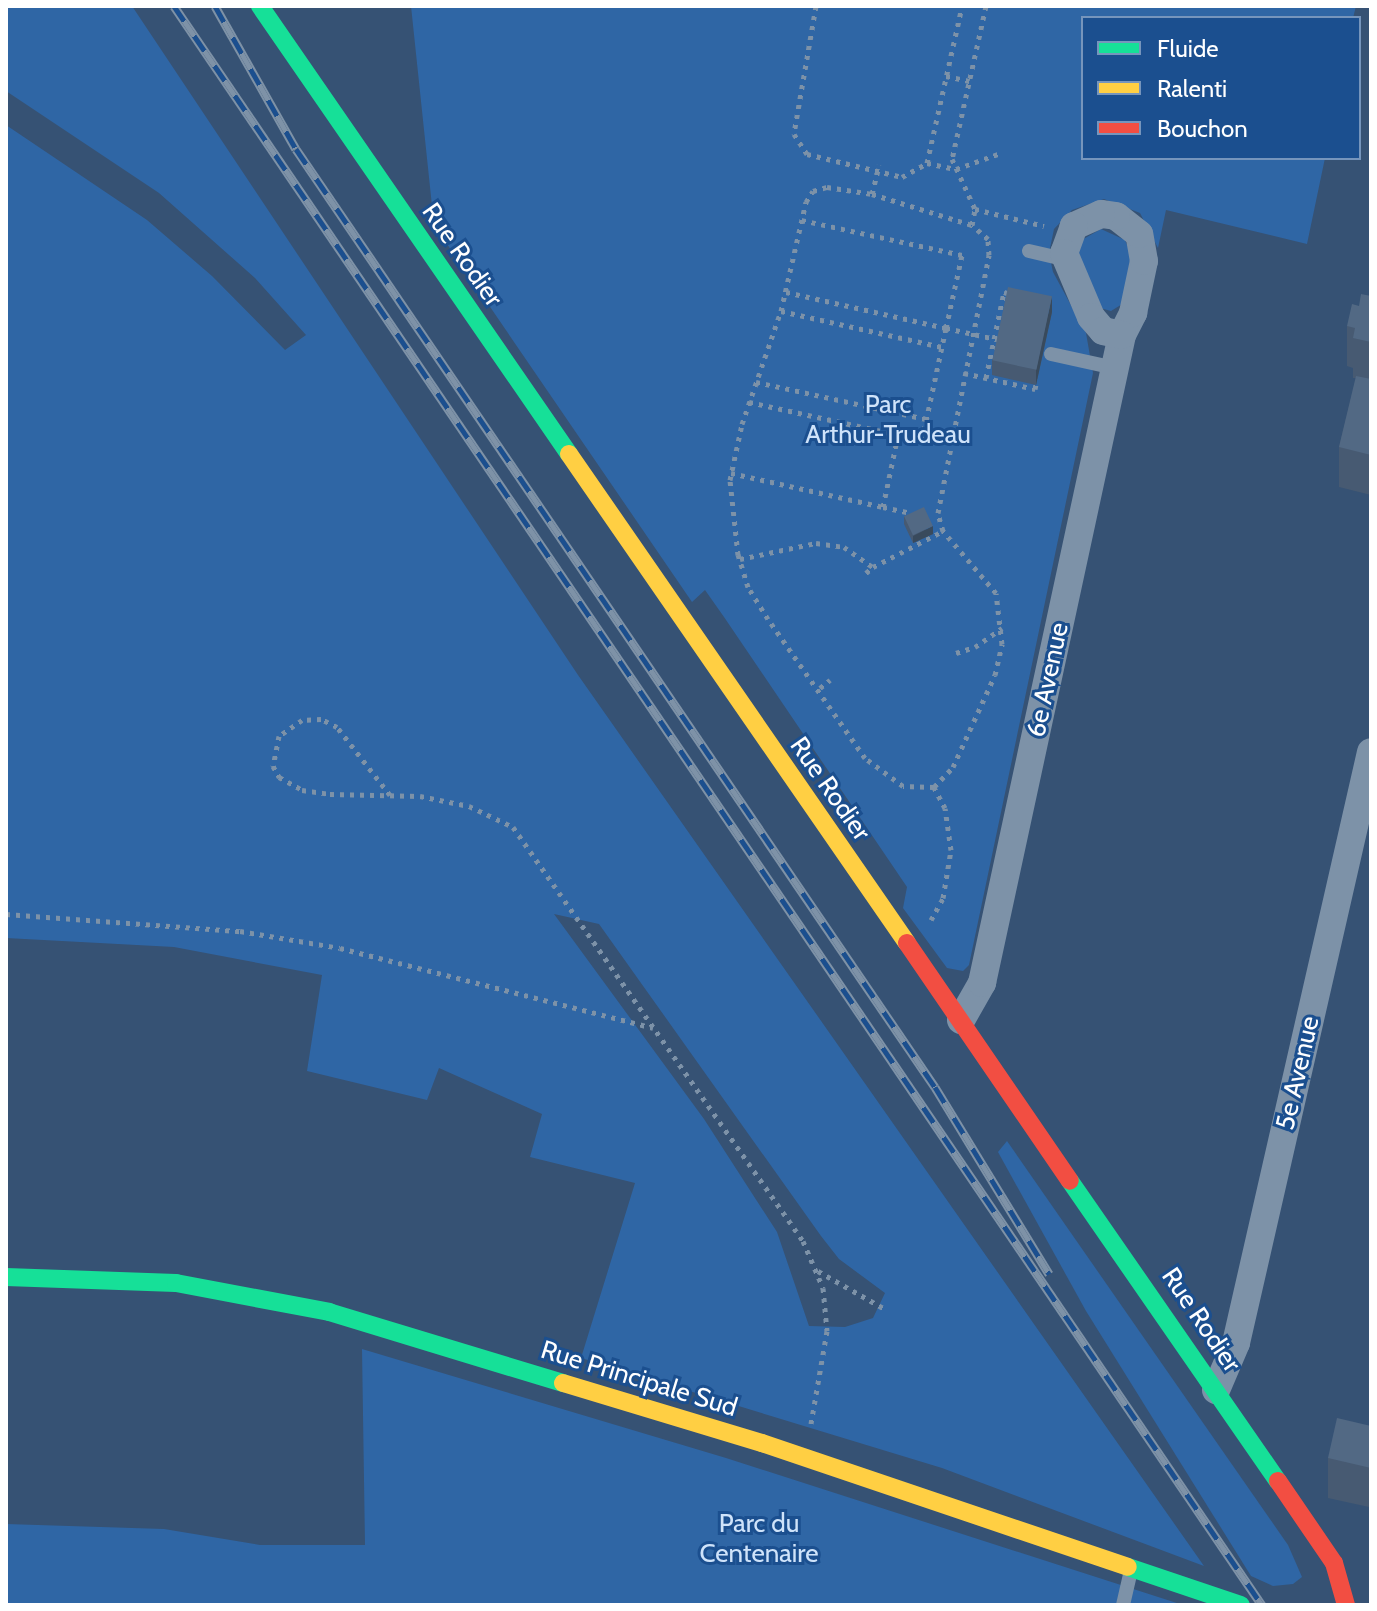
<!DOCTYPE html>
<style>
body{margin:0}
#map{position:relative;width:1377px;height:1611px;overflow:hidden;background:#365274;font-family:Cabin,sans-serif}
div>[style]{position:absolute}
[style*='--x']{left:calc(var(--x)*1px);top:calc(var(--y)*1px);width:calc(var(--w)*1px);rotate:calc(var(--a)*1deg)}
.green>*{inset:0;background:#2f66a5}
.path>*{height:5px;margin-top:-2.5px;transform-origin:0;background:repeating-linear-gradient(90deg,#7d92a8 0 4px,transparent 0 10px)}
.lane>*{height:14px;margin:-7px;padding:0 7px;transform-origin:7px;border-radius:7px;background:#7d92a8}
.street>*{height:28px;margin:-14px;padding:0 14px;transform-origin:14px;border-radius:14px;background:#7d92a8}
.fast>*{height:18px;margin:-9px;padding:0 9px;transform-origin:9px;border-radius:9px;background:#16e098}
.slow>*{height:18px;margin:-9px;padding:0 9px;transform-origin:9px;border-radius:9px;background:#ffcf43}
.jam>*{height:18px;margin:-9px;padding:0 9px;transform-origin:9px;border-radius:9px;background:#f24e42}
.rail>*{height:9px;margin-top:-4.5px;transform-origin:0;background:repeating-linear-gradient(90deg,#1b4f8f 0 18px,#7e92a7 0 36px);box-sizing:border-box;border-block:2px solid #7e92a7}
.wall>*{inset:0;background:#475a72}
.shaded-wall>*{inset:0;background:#394a5c}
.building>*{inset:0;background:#526984;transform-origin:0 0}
span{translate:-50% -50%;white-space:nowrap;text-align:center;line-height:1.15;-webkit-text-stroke:6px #1b4f8f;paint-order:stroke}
.street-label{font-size:26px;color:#fff}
.park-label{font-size:26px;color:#cfe3fa}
.frame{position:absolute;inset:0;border:8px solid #fff;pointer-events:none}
.legend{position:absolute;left:1081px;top:16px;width:280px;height:144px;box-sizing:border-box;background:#1b4f8f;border:2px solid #7695bc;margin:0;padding:10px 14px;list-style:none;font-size:24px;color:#fff}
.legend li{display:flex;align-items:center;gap:16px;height:40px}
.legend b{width:40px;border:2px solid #7695bc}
</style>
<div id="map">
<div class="green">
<div style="clip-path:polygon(evenodd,6px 6px,132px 6px,578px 675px,1204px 1566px,942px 1468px,581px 1358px,635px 1183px,530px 1157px,542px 1114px,439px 1068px,427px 1100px,307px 1071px,322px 975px,174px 947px,6px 938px,6px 125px,147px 220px,212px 276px,285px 350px,306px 335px,255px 278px,159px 193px,6px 91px,6px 6px,554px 914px,599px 924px,821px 1236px,839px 1259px,885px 1293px,873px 1318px,845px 1327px,809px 1326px,777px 1232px,704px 1119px,554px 914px)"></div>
<div style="clip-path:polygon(411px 6px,1356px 6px,1353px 18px,1083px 18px,1083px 158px,1325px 158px,1307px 244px,1166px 210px,1158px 248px,1140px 213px,1104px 199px,1072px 210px,1054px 229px,1049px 253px,1053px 272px,1086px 333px,1093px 373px,969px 965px,963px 971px,947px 968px,903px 908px,907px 887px,724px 617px,705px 590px,692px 602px,434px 225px)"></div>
<div style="clip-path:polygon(1101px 229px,1125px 240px,1132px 257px,1124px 303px,1111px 311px,1100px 308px,1078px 264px,1080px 241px)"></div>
<div style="clip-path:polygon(1007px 1141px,1288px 1545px,1302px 1577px,1293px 1584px,1273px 1586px,1251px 1576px,1086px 1311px,998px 1152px)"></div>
<div style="clip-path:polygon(362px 1349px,726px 1458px,1183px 1605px,6px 1605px,6px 1524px,164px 1529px,260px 1545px,365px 1545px)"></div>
</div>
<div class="path">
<div style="--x:816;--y:6;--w:130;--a:99.8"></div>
<div style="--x:794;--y:134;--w:24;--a:57"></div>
<div style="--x:807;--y:154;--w:98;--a:13.6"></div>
<div style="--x:902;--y:177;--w:29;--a:-29"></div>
<div style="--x:927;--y:163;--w:161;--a:-77.4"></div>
<div style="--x:986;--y:6;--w:157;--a:102.5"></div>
<div style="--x:952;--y:159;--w:55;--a:65.3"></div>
<div style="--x:975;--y:209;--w:71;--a:13.8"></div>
<div style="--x:946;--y:76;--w:24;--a:12"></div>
<div style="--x:927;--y:163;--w:30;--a:12"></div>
<div style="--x:956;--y:169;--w:48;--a:-19.6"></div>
<div style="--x:872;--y:194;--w:30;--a:-76"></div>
<div style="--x:786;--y:292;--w:164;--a:12.7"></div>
<div style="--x:946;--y:328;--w:75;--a:-77.6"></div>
<div style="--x:962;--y:255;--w:165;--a:-167.7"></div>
<div style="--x:781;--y:311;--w:165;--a:12.6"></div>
<div style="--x:964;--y:373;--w:73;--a:12.7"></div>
<div style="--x:1035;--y:389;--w:10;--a:-79"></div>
<div style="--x:986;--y:378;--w:88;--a:-78.2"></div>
<div style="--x:1004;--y:292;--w:6;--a:18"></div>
<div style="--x:756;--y:382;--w:174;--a:12.3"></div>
<div style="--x:749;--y:402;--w:177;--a:12.4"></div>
<div style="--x:922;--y:440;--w:115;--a:-77.9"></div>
<div style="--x:946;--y:328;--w:55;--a:12.5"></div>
<div style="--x:731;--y:473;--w:156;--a:12.6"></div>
<div style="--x:883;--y:507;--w:74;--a:-78.2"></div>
<div style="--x:883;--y:507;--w:29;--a:12"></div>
<div style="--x:911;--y:513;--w:6;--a:59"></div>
<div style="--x:740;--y:559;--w:78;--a:-11.9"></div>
<div style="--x:816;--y:543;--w:28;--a:8"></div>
<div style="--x:844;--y:547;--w:35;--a:35"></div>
<div style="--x:873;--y:567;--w:79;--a:-27.2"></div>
<div style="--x:866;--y:573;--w:9;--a:-41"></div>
<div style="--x:956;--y:653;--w:20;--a:-18"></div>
<div style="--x:975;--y:647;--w:33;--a:-35"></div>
<div style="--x:820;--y:688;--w:13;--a:-39"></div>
<div style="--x:934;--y:787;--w:31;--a:-178"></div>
<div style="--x:903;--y:786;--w:47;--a:-143.6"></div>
<div style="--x:865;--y:758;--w:169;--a:-124.9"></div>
<div style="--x:768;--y:619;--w:38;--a:-122"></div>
<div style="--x:748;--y:587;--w:34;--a:-107"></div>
<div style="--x:738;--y:555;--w:75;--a:-96.1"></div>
<div style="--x:730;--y:480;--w:57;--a:-77.9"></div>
<div style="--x:742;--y:424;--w:120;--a:-71"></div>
<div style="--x:781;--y:311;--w:112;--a:-77.1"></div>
<div style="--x:806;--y:202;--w:13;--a:-58"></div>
<div style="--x:813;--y:191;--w:15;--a:-16"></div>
<div style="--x:827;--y:187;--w:46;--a:8.8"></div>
<div style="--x:872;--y:194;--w:105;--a:17.2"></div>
<div style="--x:390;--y:795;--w:86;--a:-127.9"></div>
<div style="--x:337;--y:727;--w:18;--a:-153"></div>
<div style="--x:321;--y:719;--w:19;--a:177"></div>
<div style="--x:302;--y:720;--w:28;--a:145"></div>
<div style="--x:279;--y:736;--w:31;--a:101"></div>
<div style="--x:273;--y:766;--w:13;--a:61"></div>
<div style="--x:279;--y:777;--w:26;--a:29"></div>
<div style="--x:302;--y:790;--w:28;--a:8"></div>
<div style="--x:330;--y:794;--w:90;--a:1.3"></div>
<div style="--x:420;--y:796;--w:50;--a:11.5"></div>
<div style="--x:469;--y:806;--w:49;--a:25.5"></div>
<div style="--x:513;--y:827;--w:505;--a:54.99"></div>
<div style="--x:803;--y:1241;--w:51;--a:66.9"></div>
<div style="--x:823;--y:1288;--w:43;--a:84.7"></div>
<div style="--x:827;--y:1331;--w:94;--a:99.8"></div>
<div style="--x:6;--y:914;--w:235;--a:4.2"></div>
<div style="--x:240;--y:931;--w:101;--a:9.6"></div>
<div style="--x:340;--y:948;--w:323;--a:14.3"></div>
<div style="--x:931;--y:920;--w:25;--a:-61"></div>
<div style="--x:943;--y:898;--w:49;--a:-80.5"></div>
<div style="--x:951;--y:850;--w:42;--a:-98.1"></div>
<div style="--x:945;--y:808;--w:24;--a:-118"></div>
<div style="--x:934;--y:787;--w:28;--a:-46"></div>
<div style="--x:953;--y:767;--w:101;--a:-65.5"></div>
<div style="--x:995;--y:675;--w:32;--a:-77"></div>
<div style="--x:1002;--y:644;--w:51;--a:-96.7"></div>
<div style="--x:996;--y:593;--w:82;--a:-130.5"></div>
<div style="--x:943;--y:531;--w:19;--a:-106"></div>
<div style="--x:938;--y:513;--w:263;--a:-78.8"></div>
<div style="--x:989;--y:255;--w:16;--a:-94"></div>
<div style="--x:988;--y:239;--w:21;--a:-139"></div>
<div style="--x:972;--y:225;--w:16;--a:-79"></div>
<div style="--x:818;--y:1271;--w:77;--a:29.6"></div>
</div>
<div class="lane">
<div style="--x:1029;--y:251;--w:37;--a:13"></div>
<div style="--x:1051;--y:354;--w:66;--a:12.3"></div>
<div style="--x:1123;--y:1605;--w:36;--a:-77"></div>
</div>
<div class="street">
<div style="--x:961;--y:1020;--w:43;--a:-60.4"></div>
<div style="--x:982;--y:983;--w:663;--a:-77.81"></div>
<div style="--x:1122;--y:335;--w:25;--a:-63"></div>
<div style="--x:1133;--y:313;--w:53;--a:-78.1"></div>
<div style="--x:1144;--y:261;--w:27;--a:-100"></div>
<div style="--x:1139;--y:234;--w:29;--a:-142"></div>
<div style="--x:1116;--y:216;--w:15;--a:-172"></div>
<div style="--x:1101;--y:214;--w:30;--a:156"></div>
<div style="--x:1074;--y:226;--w:29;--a:110"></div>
<div style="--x:1064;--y:253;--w:69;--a:67.1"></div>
<div style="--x:1091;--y:317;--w:18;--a:49"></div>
<div style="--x:1103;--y:331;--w:19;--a:12"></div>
<div style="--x:1216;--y:1390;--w:51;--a:-66.9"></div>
<div style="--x:1236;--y:1343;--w:606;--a:-77.13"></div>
</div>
<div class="fast">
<div style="--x:260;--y:6;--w:544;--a:55.4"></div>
<div style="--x:1070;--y:1181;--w:365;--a:55.3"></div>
<div style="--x:6;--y:1277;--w:170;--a:2"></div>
<div style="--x:176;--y:1283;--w:156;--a:10.7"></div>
<div style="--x:329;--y:1312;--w:245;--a:16.9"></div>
<div style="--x:1128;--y:1567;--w:119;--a:18.6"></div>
</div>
<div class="slow">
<div style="--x:569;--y:454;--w:594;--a:55.35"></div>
<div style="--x:563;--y:1383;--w:208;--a:16.8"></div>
<div style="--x:762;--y:1443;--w:386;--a:18.7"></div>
</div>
<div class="jam">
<div style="--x:907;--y:943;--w:288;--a:55.6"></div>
<div style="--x:1278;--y:1481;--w:99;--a:55.7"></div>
<div style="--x:1334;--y:1563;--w:44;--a:74.1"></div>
</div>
<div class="rail">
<div style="--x:174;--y:6;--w:1934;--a:55.77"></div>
<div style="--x:215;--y:6;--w:164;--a:60.5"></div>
<div style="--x:296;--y:149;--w:1135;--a:55.74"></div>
<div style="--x:935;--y:1087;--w:219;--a:58.6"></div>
</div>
<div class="wall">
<div style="clip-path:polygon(1371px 296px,1371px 495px,1339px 487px,1339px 447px,1356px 378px,1353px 378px,1353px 368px,1347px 366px,1347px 326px,1359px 306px)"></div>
<div style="clip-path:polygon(1052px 312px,1036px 385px,992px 375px,992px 360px)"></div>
<div style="clip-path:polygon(904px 516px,933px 534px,913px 543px,904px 524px)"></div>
<div style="clip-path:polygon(1371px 1426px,1371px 1520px,1369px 1520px,1369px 1507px,1328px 1498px,1328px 1458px)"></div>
</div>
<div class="shaded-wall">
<div style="clip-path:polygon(1052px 296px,1052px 312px,1036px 385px,1036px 370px)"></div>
<div style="clip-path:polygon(933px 526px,933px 534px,913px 543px,913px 536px)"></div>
</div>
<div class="building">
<div style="left:1008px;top:287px;width:45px;height:75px;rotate:12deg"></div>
<div style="clip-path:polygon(1361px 294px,1371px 296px,1371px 342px,1353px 338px,1355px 328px,1347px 326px,1352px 304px,1359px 306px)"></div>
<div style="clip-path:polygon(1356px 376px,1371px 379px,1371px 455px,1339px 447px)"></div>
<div style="left:924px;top:507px;width:21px;height:22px;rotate:65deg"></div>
<div style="clip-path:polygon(1337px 1418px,1371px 1426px,1371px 1468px,1328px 1458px)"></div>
</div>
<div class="street-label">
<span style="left:462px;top:255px;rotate:55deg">Rue Rodier</span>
<span style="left:1048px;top:680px;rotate:-78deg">6e Avenue</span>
<span style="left:830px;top:789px;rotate:55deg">Rue Rodier</span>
<span style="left:1298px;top:1073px;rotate:-77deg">5e Avenue</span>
<span style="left:1201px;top:1320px;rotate:56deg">Rue Rodier</span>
<span style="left:639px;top:1379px;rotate:17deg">Rue Principale Sud</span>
</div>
<div class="park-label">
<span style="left:888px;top:420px">Parc<br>Arthur-Trudeau</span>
<span style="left:759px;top:1539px">Parc du<br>Centenaire</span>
</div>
<div class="frame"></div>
<ul class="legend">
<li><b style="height:10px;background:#16e098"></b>Fluide</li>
<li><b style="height:10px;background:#ffcf43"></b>Ralenti</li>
<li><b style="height:10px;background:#f24e42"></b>Bouchon</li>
</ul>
</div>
